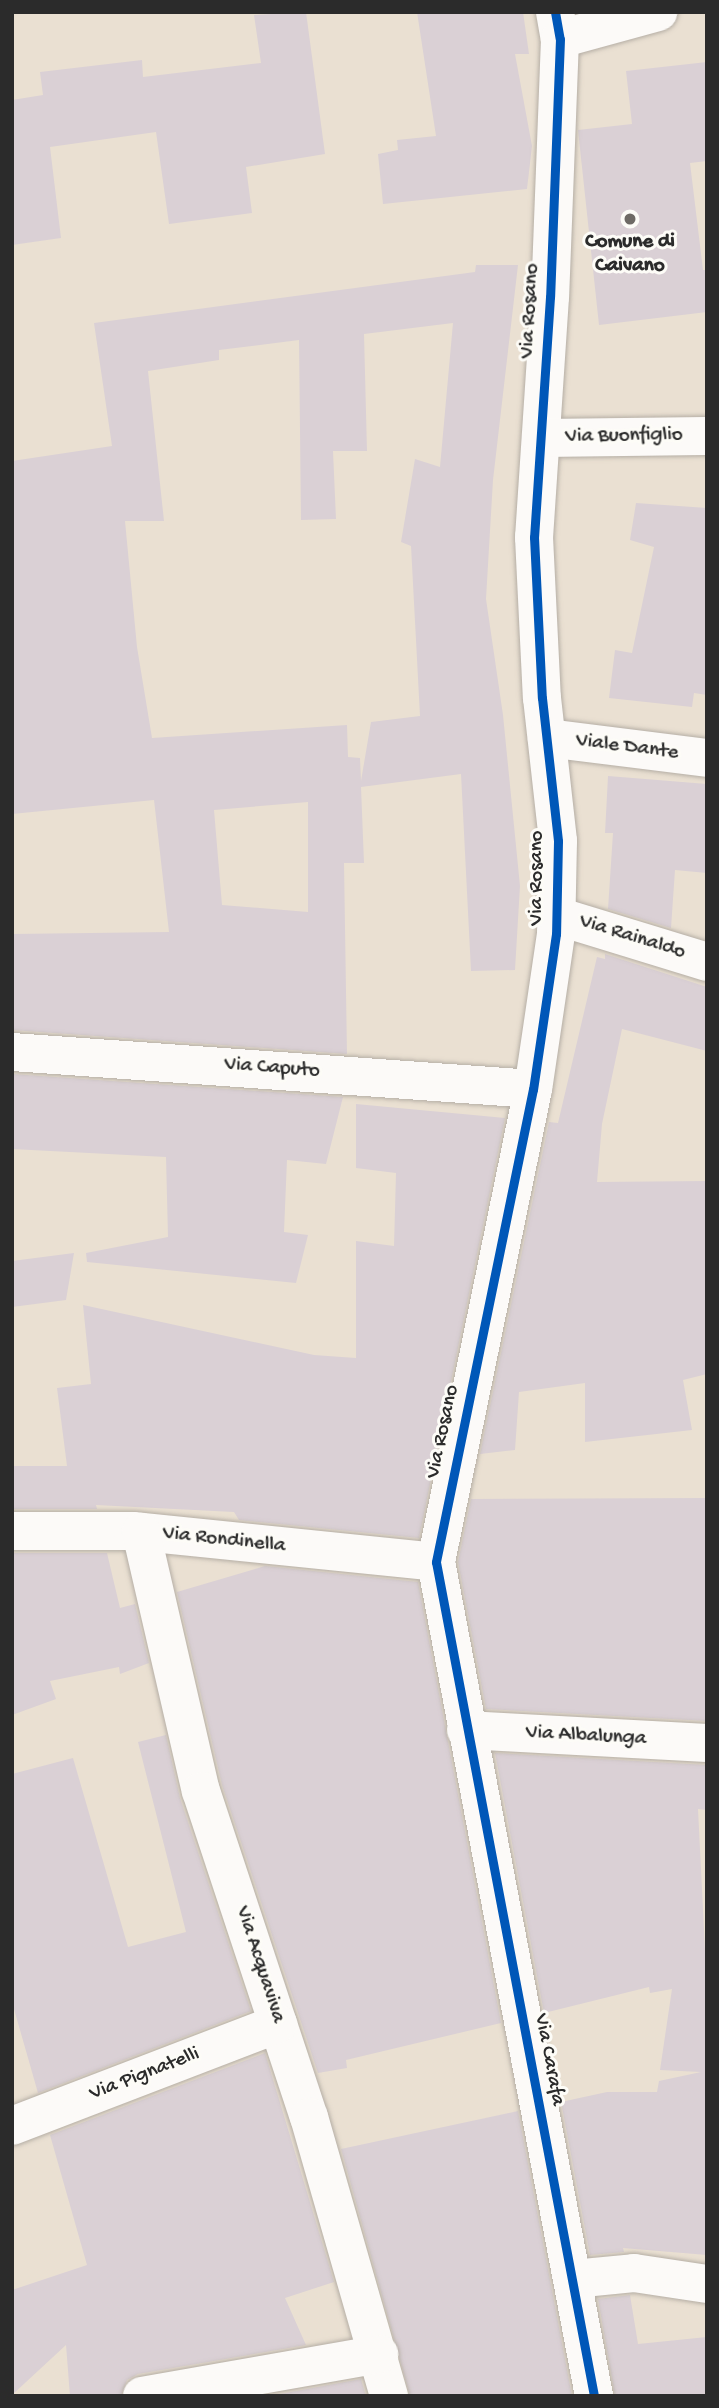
<!DOCTYPE html>
<style>
body{margin:0}
#map{position:relative;width:719px;height:2408px;overflow:hidden;background:#eae0d2;font-family:"Gochi Hand",sans-serif}
div>[style]{position:absolute}
[style*='--x']{left:calc(var(--x)*1px);top:calc(var(--y)*1px);width:calc(var(--w)*1px);rotate:calc(var(--a)*1deg)}
.building>*{inset:0;background:#dad0d5}
.roads{filter:drop-shadow(0 0 2px #b5aea5) drop-shadow(0 0 2px #b5aea5)}
.minor>*{height:38px;margin:-19px;padding:0 19px;transform-origin:19px;border-radius:19px;background:#fcfaf8}
.cycleway>*{height:9px;margin:-4.5px;padding:0 4.5px;transform-origin:4.5px;border-radius:4.5px;background:#0057b8}
.dots>*{width:19px;height:19px;translate:-50% -50%;box-sizing:border-box;border:4px solid #fdfcf7;border-radius:50%}
span{translate:-50% -50%;white-space:nowrap;text-align:center;line-height:1.15;-webkit-text-stroke:6px #fdfcf7;paint-order:stroke}
.poi-label{font-size:21px;color:#2b2b2b;font-weight:700}
.street-label{font-size:21px;color:#2b2b2b}
.frame{position:absolute;inset:0;border:14px solid #2b2b2b;pointer-events:none}
</style>
<div id="map">
<div class="building">
<div style="clip-path:polygon(306px 12px,325px 154px,246px 167px,252px 213px,169px 224px,156px 132px,50px 147px,61px 238px,12px 245px,12px 100px,43px 95px,40px 72px,142px 60px,143px 77px,261px 63px,254px 15px)"></div>
<div style="clip-path:polygon(417px 12px,523px 12px,529px 54px,515px 54px,532px 146px,527px 189px,383px 204px,378px 154px,398px 150px,397px 140px,436px 136px)"></div>
<div style="clip-path:polygon(707px 62px,707px 161px,690px 163px,703px 270px,707px 270px,707px 312px,599px 325px,578px 130px,632px 124px,626px 71px)"></div>
<div style="clip-path:polygon(evenodd,476px 265px,518px 265px,493px 480px,486px 599px,503px 715px,520px 886px,515px 970px,471px 971px,461px 774px,361px 787px,364px 863px,344px 863px,347px 1054px,12px 1030px,12px 934px,169px 932px,154px 800px,12px 814px,12px 461px,112px 446px,94px 323px,475px 272px,476px 265px,453px 323px,440px 467px,415px 459px,401px 542px,411px 546px,420px 716px,371px 722px,361px 781px,360px 758px,348px 757px,347px 725px,152px 738px,137px 647px,125px 521px,164px 521px,148px 371px,219px 360px,219px 350px,299px 340px,301px 520px,336px 519px,333px 451px,367px 451px,364px 334px,453px 323px,476px 265px,308px 802px,308px 912px,222px 905px,214px 810px,308px 802px)"></div>
<div style="clip-path:polygon(636px 503px,707px 508px,707px 695px,694px 693px,692px 707px,609px 698px,615px 650px,632px 653px,654px 547px,630px 540px)"></div>
<div style="clip-path:polygon(608px 776px,707px 784px,707px 873px,675px 870px,671px 928px,608px 909px,613px 833px,605px 833px)"></div>
<div style="clip-path:polygon(605px 954px,707px 987px,707px 1051px,622px 1029px,602px 1124px,597px 1182px,707px 1181px,707px 1374px,683px 1380px,692px 1430px,585px 1442px,585px 1383px,519px 1392px,515px 1450px,480px 1454px,549px 1122px,558px 1123px,597px 957px,605px 959px)"></div>
<div style="clip-path:polygon(12px 1074px,343px 1097px,326px 1164px,287px 1160px,284px 1232px,308px 1235px,296px 1283px,87px 1262px,86px 1253px,168px 1237px,166px 1157px,12px 1149px)"></div>
<div style="clip-path:polygon(356px 1104px,505px 1118px,419px 1538px,239px 1520px,234px 1512px,96px 1505px,97px 1509px,12px 1509px,12px 1466px,67px 1466px,57px 1388px,91px 1384px,83px 1305px,314px 1355px,356px 1358px,356px 1241px,394px 1246px,396px 1173px,356px 1168px)"></div>
<div style="clip-path:polygon(74px 1253px,66px 1300px,12px 1307px,12px 1261px)"></div>
<div style="clip-path:polygon(707px 1498px,707px 1721px,486px 1709px,458px 1562px,471px 1499px)"></div>
<div style="clip-path:polygon(12px 1553px,107px 1553px,120px 1608px,135px 1604px,149px 1663px,120px 1674px,119px 1667px,50px 1681px,56px 1699px,12px 1715px)"></div>
<div style="clip-path:polygon(265px 1566px,418px 1582px,501px 2023px,346px 2060px,347px 2068px,318px 2073px,222px 1785px,177px 1592px)"></div>
<div style="clip-path:polygon(166px 1735px,180px 1798px,251px 2011px,38px 2093px,12px 2002px,12px 1774px,73px 1758px,128px 1947px,186px 1932px,138px 1742px)"></div>
<div style="clip-path:polygon(495px 1753px,707px 1765px,707px 1810px,698px 1809px,707px 1990px,707px 2255px,623px 2248px,624px 2252px,590px 2255px,561px 2102px,607px 2092px,657px 2092px,659px 2081px,701px 2072px,660px 2070px,672px 1989px,650px 1993px,649px 1987px,544px 2013px)"></div>
<div style="clip-path:polygon(265px 2053px,334px 2282px,285px 2298px,306px 2345px,138px 2374px,127px 2380px,121px 2396px,70px 2396px,66px 2345px,12px 2395px,12px 2290px,87px 2265px,50px 2135px)"></div>
<div style="clip-path:polygon(518px 2111px,572px 2396px,410px 2396px,341px 2149px)"></div>
<div style="clip-path:polygon(630px 2295px,638px 2344px,707px 2337px,707px 2396px,615px 2396px,598px 2299px)"></div>
<div style="clip-path:polygon(361px 2379px,366px 2396px,269px 2396px)"></div>
</div>
<div class="roads">
<div class="minor">
<div style="--x:555;--y:12;--w:27;--a:80"></div>
<div style="--x:560;--y:39;--w:258;--a:92.2"></div>
<div style="--x:550;--y:297;--w:241;--a:93.8"></div>
<div style="--x:534;--y:537;--w:161;--a:87.2"></div>
<div style="--x:542;--y:698;--w:144;--a:83.6"></div>
<div style="--x:558;--y:841;--w:93;--a:91.2"></div>
<div style="--x:556;--y:934;--w:157;--a:98.4"></div>
<div style="--x:533;--y:1089;--w:483;--a:101.6"></div>
<div style="--x:436;--y:1562;--w:849;--a:79.27"></div>
<div style="--x:560;--y:39;--w:102;--a:-15.4"></div>
<div style="--x:541;--y:438;--w:166;--a:-0.7"></div>
<div style="--x:547;--y:738;--w:161;--a:7.1"></div>
<div style="--x:557;--y:916;--w:157;--a:17"></div>
<div style="--x:12;--y:1052;--w:522;--a:4.06"></div>
<div style="--x:12;--y:1531;--w:121;--a:0"></div>
<div style="--x:133;--y:1531;--w:305;--a:5.8"></div>
<div style="--x:141;--y:1532;--w:266;--a:77"></div>
<div style="--x:201;--y:1791;--w:343;--a:71.7"></div>
<div style="--x:309;--y:2117;--w:290;--a:74"></div>
<div style="--x:466;--y:1730;--w:241;--a:3.1"></div>
<div style="--x:12;--y:2126;--w:285;--a:-21"></div>
<div style="--x:573;--y:2279;--w:61;--a:-5.6"></div>
<div style="--x:634;--y:2273;--w:74;--a:8.6"></div>
<div style="--x:142;--y:2396;--w:241;--a:-10"></div>
</div>
</div>
<div class="cycleway">
<div style="--x:555;--y:12;--w:27;--a:80"></div>
<div style="--x:560;--y:39;--w:258;--a:92.2"></div>
<div style="--x:550;--y:297;--w:241;--a:93.8"></div>
<div style="--x:534;--y:537;--w:161;--a:87.2"></div>
<div style="--x:542;--y:698;--w:144;--a:83.6"></div>
<div style="--x:558;--y:841;--w:93;--a:91.2"></div>
<div style="--x:556;--y:934;--w:157;--a:98.4"></div>
<div style="--x:533;--y:1089;--w:483;--a:101.6"></div>
<div style="--x:436;--y:1562;--w:849;--a:79.27"></div>
</div>
<div class="dots">
<div style="left:630px;top:219px;background:#6e6a65"></div>
</div>
<div class="poi-label">
<span style="left:630px;top:255px">Comune di<br>Caivano</span>
</div>
<div class="street-label">
<span style="left:531px;top:311px;rotate:-87deg">Via Rosano</span>
<span style="left:624px;top:437px;rotate:-1deg">Via Buonfiglio</span>
<span style="left:627px;top:748px;rotate:7deg">Viale Dante</span>
<span style="left:538px;top:878px;rotate:-90deg">Via Rosano</span>
<span style="left:632px;top:938px;rotate:17deg">Via Rainaldo</span>
<span style="left:272px;top:1069px;rotate:4deg">Via Caputo</span>
<span style="left:444px;top:1432px;rotate:-78deg">Via Rosano</span>
<span style="left:224px;top:1541px;rotate:6deg">Via Rondinella</span>
<span style="left:586px;top:1737px;rotate:3deg">Via Albalunga</span>
<span style="left:259px;top:1965px;rotate:72deg">Via Acquaviva</span>
<span style="left:548px;top:2060px;rotate:79deg">Via Carafa</span>
<span style="left:145px;top:2075px;rotate:-21deg">Via Pignatelli</span>
</div>
<div class="frame"></div>
</div>
